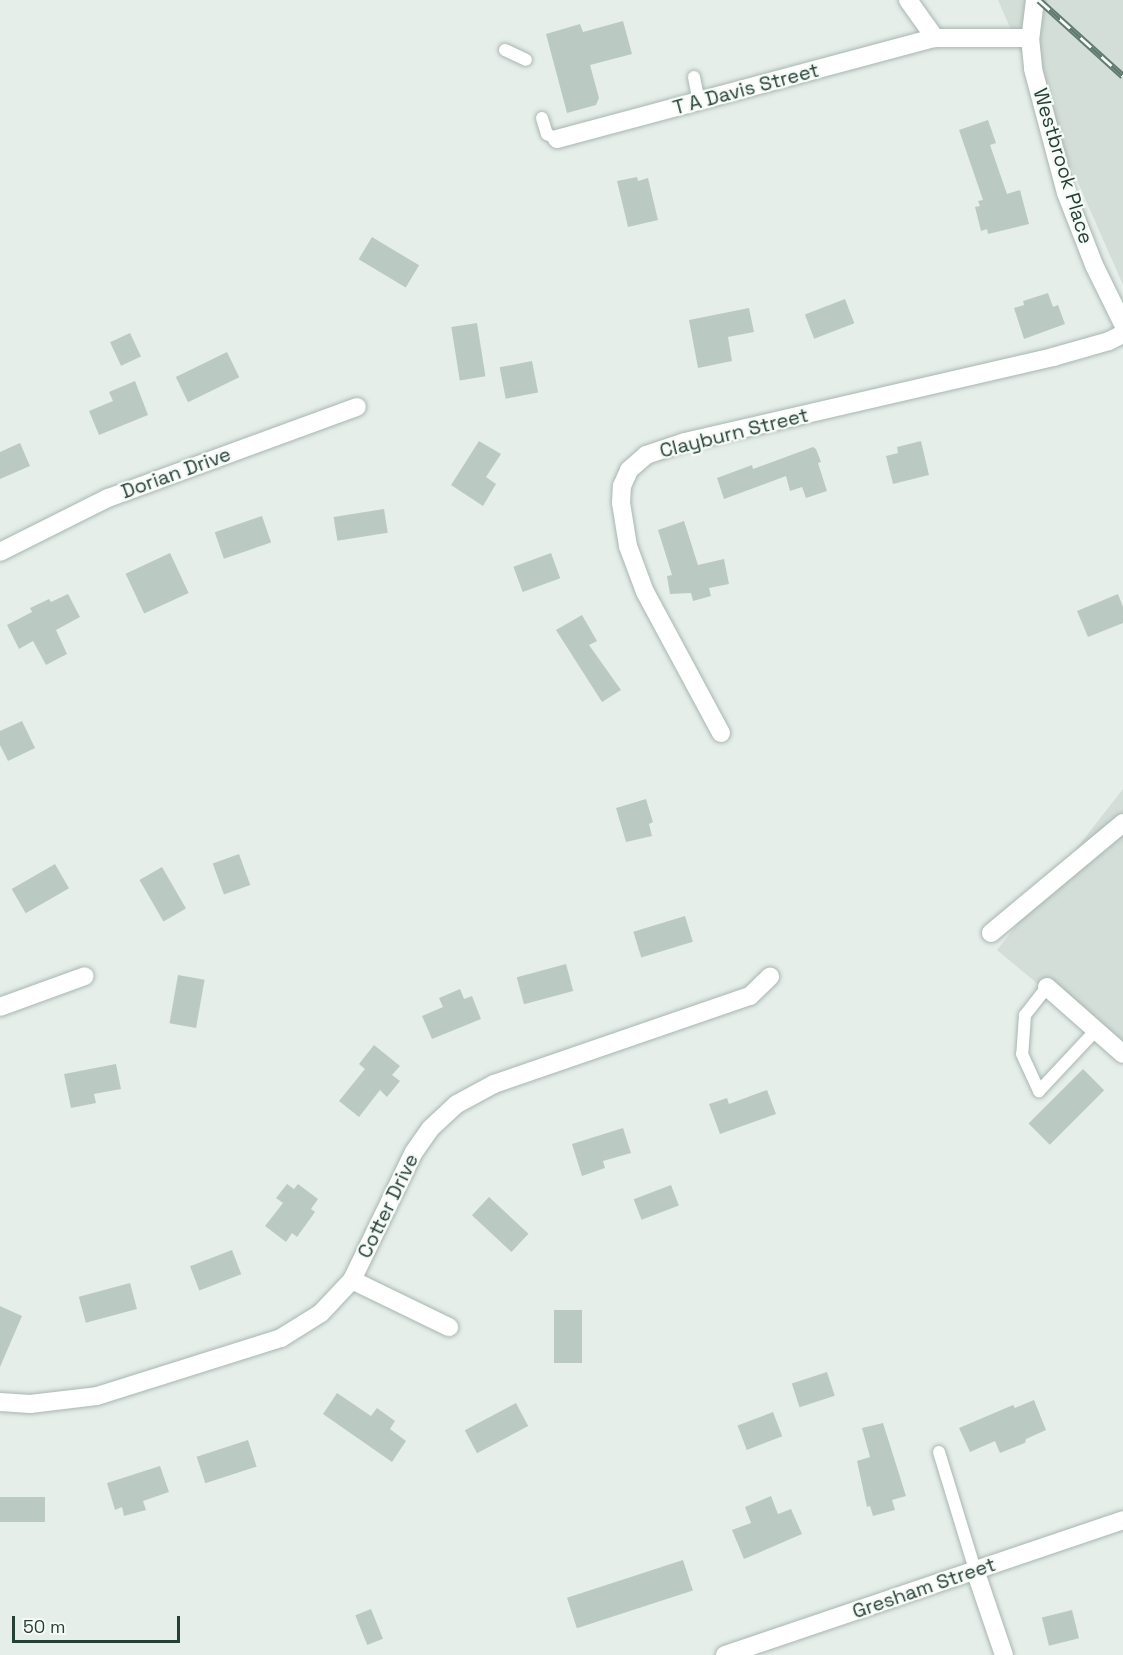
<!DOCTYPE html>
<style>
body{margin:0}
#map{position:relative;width:1123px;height:1655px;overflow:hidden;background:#e6eeea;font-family:"Space Grotesk",sans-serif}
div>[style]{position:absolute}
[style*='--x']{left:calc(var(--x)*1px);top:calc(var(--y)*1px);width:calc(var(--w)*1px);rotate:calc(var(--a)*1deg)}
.built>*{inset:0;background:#d4ded9}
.building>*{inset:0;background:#bbc9c3;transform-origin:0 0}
.roads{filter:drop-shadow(0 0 2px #a8b6b1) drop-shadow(0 0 2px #a8b6b1)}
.service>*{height:12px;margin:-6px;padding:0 6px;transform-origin:6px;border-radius:6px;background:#fff}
.minor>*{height:18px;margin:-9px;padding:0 9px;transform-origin:9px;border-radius:9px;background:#fff}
.rail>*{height:7px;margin-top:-3.5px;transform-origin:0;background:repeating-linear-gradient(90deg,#f7fbf8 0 14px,#607b72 0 28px);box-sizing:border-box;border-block:2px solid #607b72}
span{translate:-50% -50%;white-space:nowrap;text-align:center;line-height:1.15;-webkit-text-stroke:4.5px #f7fbf8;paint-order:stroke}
.street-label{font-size:20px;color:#254037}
.scale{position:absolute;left:12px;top:1616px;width:168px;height:27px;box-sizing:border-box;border:3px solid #254037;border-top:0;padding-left:8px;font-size:18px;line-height:21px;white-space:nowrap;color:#254037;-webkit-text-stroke:4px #f7fbf8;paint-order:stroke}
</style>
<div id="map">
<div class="built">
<div style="clip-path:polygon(998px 0,1123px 0,1123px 285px)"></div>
<div style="clip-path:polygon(1123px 789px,1123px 1055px,997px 950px)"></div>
</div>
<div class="building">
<div style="clip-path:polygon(623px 21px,632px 54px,590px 65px,599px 98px,596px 105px,567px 113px,546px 34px,580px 24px,583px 32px)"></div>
<div style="clip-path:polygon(988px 120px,996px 143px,990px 145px,1007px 194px,1020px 190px,1029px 224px,988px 234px,987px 229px,981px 231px,975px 207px,980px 206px,978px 201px,983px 200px,959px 130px)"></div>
<div style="clip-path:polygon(637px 177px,638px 181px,648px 178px,658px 220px,628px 227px,617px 181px)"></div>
<div style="left:372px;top:237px;width:55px;height:26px;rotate:31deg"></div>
<div style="clip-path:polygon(1048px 293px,1053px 307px,1058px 305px,1065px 324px,1024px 339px,1014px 308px,1024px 305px,1023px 301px)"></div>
<div style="left:845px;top:299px;width:26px;height:43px;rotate:69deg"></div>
<div style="clip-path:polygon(749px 308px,754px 332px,728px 337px,732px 361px,698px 368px,689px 320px)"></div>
<div style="left:477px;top:323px;width:54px;height:26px;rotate:81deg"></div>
<div style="left:130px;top:333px;width:26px;height:22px;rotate:65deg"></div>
<div style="left:227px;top:352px;width:28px;height:57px;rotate:64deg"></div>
<div style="left:532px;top:361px;width:32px;height:33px;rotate:79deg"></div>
<div style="clip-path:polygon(135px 381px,148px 415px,99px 435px,89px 411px,113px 401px,109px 392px)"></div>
<div style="clip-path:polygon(479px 441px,501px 454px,486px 477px,496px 484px,483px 506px,451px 485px)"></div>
<div style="clip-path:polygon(921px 441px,929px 475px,893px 484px,886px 456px,898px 453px,897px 447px)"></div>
<div style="clip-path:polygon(20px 443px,30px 466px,0 479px,0 452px)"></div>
<div style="clip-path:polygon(813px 447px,816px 449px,821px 462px,818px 463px,827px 491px,806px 498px,802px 487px,790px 491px,786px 476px,724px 499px,717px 478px,752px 465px,753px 469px)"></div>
<div style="left:384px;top:509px;width:24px;height:51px;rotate:81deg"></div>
<div style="left:262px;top:516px;width:28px;height:50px;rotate:71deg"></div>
<div style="clip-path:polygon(684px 521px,698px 565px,724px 559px,729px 584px,709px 588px,711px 596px,693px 601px,691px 593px,670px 594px,667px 576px,672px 575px,658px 530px)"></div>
<div style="left:170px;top:553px;width:44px;height:49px;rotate:65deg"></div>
<div style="left:551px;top:553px;width:27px;height:40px;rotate:70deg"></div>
<div style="clip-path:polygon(68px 594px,80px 617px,56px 630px,67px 654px,46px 665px,33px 641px,19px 649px,7px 625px,32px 612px,30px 608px,49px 599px,51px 602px)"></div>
<div style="clip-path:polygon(1118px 594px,1123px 607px,1123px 623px,1088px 637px,1077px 611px)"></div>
<div style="clip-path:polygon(582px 615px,597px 641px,589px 645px,621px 690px,602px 702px,556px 630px)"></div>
<div style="clip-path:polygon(22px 721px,35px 748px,8px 761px,0 745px,0 731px)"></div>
<div style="clip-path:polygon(646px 799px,653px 822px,649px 824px,652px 836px,626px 842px,616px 808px)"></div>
<div style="left:239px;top:854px;width:33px;height:28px;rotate:70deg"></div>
<div style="left:55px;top:864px;width:28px;height:50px;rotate:60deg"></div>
<div style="left:162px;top:867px;width:48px;height:26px;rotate:60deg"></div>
<div style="left:685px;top:916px;width:27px;height:54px;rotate:73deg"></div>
<div style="left:566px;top:964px;width:28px;height:51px;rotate:75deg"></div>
<div style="left:178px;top:975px;width:27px;height:49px;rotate:10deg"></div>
<div style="clip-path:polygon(460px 989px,464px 999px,472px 996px,481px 1019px,432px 1039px,422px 1016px,443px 1007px,439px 998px)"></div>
<div style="clip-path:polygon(374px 1045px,400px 1066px,392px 1075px,400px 1081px,387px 1097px,380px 1090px,359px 1117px,339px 1101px,365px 1069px,359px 1064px)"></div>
<div style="clip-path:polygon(116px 1064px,121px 1089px,94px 1094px,96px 1103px,71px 1108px,64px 1074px)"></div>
<div style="left:1083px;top:1069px;width:30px;height:77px;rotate:45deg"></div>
<div style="clip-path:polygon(767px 1090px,776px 1114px,720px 1134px,709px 1104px,727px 1098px,729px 1104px)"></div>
<div style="clip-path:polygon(623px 1128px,631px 1153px,603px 1161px,605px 1168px,582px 1176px,572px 1144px)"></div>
<div style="clip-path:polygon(287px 1184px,294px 1189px,298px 1184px,318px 1199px,311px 1209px,315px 1212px,297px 1237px,292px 1233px,286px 1242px,265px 1226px,283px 1203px,276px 1198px)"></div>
<div style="left:671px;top:1185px;width:22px;height:40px;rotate:69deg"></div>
<div style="left:489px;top:1197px;width:54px;height:25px;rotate:43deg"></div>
<div style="left:232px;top:1250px;width:26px;height:45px;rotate:69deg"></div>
<div style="left:130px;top:1283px;width:27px;height:53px;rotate:75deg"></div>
<div style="clip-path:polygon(0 1306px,22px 1316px,0 1367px)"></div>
<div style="left:554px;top:1310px;width:28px;height:53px"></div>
<div style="left:827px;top:1372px;width:25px;height:37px;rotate:72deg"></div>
<div style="clip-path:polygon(337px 1393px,371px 1416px,377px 1408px,395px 1421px,390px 1429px,406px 1441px,392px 1462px,323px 1414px)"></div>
<div style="clip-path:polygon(1034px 1400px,1046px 1430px,1026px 1439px,1025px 1443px,1000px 1453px,995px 1441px,970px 1452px,959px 1428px,1013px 1405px,1015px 1408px)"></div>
<div style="left:516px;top:1403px;width:26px;height:58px;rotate:62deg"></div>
<div style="left:773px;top:1412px;width:26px;height:38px;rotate:69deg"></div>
<div style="clip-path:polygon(883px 1423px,906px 1496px,892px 1500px,895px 1510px,873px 1516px,870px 1506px,867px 1507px,857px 1461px,870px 1457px,862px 1428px)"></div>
<div style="left:248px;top:1440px;width:28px;height:54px;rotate:72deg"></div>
<div style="clip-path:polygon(160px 1466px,169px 1492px,143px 1501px,146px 1510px,124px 1516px,122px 1507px,115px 1510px,107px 1483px)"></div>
<div style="clip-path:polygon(771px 1496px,778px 1514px,791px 1509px,802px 1534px,744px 1559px,732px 1530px,751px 1523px,745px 1507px)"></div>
<div style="left:45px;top:1497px;width:25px;height:45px;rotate:90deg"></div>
<div style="left:683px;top:1560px;width:32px;height:122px;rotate:72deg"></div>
<div style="left:371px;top:1609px;width:32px;height:17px;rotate:68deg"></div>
<div style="left:1072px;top:1610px;width:29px;height:31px;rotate:76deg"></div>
</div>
<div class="roads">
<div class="service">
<div style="--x:505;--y:50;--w:23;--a:25"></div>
<div style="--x:694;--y:77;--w:25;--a:79"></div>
<div style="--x:542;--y:118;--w:17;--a:73"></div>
<div style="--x:547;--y:134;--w:11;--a:27"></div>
<div style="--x:1047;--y:987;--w:36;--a:128"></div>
<div style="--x:1025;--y:1015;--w:39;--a:94"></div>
<div style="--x:1022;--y:1054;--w:41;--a:65.3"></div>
<div style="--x:1039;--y:1091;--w:83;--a:-46.9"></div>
<div style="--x:939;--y:1452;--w:123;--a:73"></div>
</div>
<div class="minor">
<div style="--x:908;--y:0;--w:47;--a:54.6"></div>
<div style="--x:1035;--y:0;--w:38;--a:97"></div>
<div style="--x:1030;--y:38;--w:31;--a:84"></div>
<div style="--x:1033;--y:69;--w:128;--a:75.1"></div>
<div style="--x:1066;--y:193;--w:77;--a:68.7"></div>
<div style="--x:1094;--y:265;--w:66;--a:63.8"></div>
<div style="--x:557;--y:139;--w:391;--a:-15"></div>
<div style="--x:935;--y:38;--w:95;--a:0"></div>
<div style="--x:0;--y:552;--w:121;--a:-26.6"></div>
<div style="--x:108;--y:498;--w:265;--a:-20.1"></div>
<div style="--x:721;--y:733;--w:160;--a:-118.3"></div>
<div style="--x:645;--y:592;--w:49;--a:-110.3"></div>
<div style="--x:628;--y:546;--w:44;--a:-99.2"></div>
<div style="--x:621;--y:503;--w:17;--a:-87"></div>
<div style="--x:622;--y:486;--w:17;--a:-66"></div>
<div style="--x:629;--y:470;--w:23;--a:-41"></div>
<div style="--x:646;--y:455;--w:41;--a:-18.4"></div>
<div style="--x:685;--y:442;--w:378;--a:-13"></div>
<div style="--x:1053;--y:357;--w:58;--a:-15.9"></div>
<div style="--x:1109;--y:341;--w:16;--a:-27"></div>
<div style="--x:991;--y:933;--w:172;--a:-39.8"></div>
<div style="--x:1047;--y:987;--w:101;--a:41.4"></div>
<div style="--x:0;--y:1007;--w:90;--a:-20"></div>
<div style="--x:352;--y:1280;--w:108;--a:25.9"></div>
<div style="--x:0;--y:1402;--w:30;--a:4"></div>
<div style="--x:30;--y:1404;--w:67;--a:-6.8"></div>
<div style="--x:97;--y:1396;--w:193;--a:-17.5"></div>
<div style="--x:281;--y:1338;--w:47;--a:-32"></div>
<div style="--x:321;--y:1313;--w:45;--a:-46.8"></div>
<div style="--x:352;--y:1280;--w:142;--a:-64.2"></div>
<div style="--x:414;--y:1152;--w:29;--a:-55"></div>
<div style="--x:431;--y:1128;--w:35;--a:-43"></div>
<div style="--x:457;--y:1104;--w:42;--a:-28.4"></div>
<div style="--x:494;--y:1084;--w:271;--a:-19"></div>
<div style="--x:750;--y:996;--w:28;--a:-44"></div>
<div style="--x:975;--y:1570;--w:90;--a:71.2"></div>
<div style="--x:725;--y:1655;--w:420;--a:-18.7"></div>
</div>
</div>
<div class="rail">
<div style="--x:1039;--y:0;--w:113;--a:42.1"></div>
</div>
<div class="street-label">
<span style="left:746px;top:89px;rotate:-15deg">T A Davis Street</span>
<span style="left:1063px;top:166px;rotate:73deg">Westbrook Place</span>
<span style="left:734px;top:433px;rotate:-14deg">Clayburn Street</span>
<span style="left:176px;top:473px;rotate:-20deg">Dorian Drive</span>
<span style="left:388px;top:1206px;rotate:-64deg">Cotter Drive</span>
<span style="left:924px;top:1588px;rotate:-19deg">Gresham Street</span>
</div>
<div class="scale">50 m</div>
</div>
